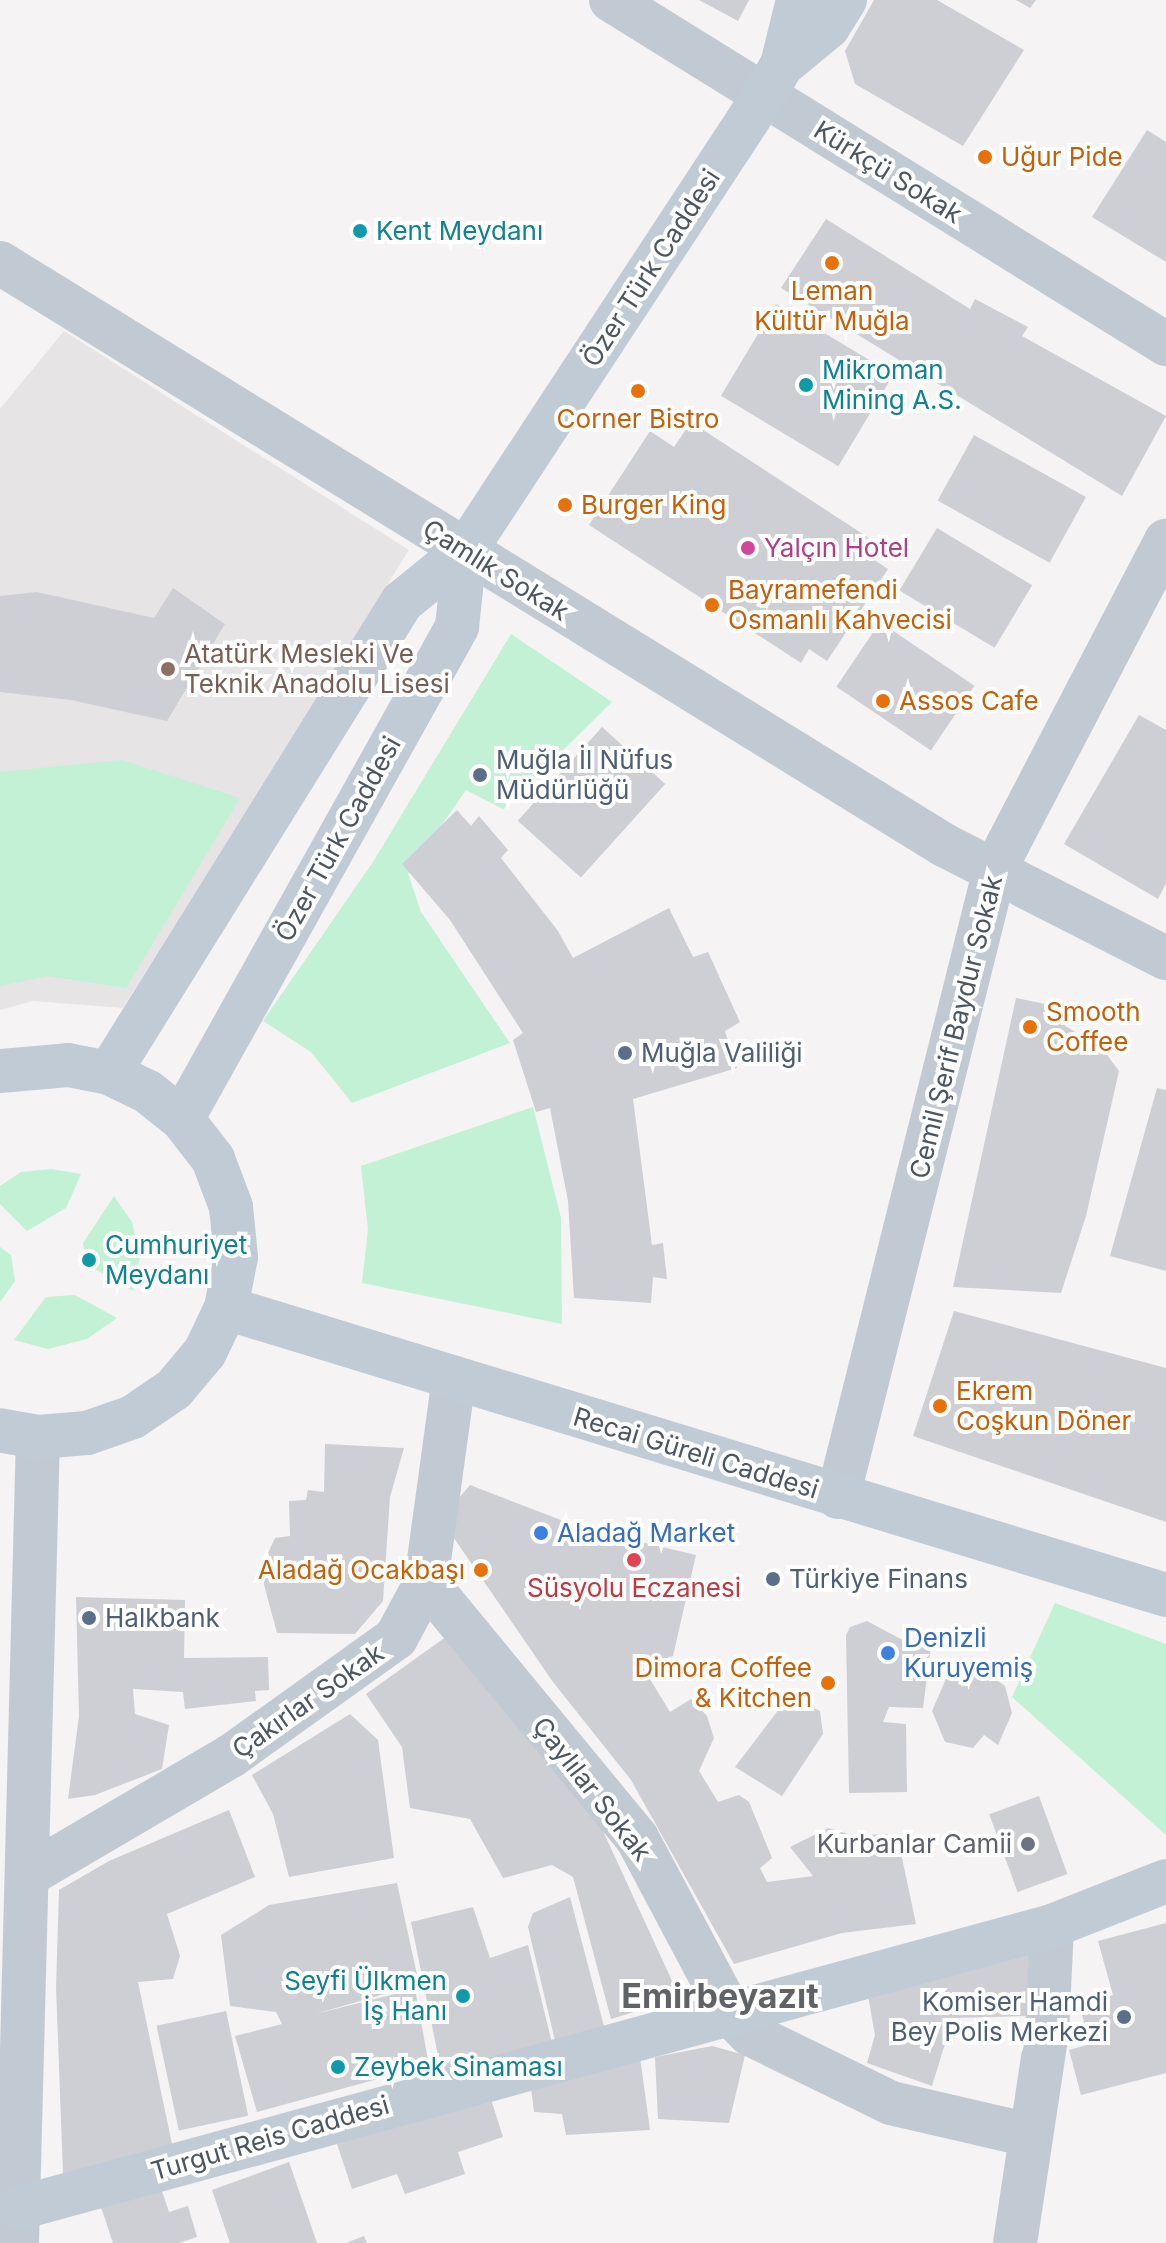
<!DOCTYPE html>
<meta charset="utf-8">
<style>
body{margin:0}
#map{position:relative;width:1166px;height:2243px;overflow:hidden;background:#f5f3f3;font-family:Inter,sans-serif}
div>[style]{position:absolute}
[style*='--x']{left:calc(var(--x)*1px);top:calc(var(--y)*1px);width:calc(var(--w)*1px);rotate:calc(var(--a)*1deg)}
.education>*{inset:0;background:#e6e4e5}
.green>*{inset:0;background:#c3f1d5}
.building>*{inset:0;background:#cdcfd5;transform-origin:0 0}
.street>*{height:44px;margin:-22px;padding:0 22px;transform-origin:22px;border-radius:22px;background:#c1cad2}
.secondary>*{height:44px;margin:-22px;padding:0 22px;transform-origin:22px;border-radius:22px;background:#c1cbd6}
.dots>*{width:22px;height:22px;translate:-50% -50%;box-sizing:border-box;border:4px solid #fff;border-radius:50%}
span{translate:-50% -50%;white-space:nowrap;text-align:center;line-height:1.15;-webkit-text-stroke:8px #fff;paint-order:stroke}
.food-label{font-size:26px;color:#c56008}
.left{translate:0 -50%;text-align:left}
.right{translate:-100% -50%;text-align:right}
.street-label{font-size:26px;color:#4a5661}
.culture-label{font-size:26px;color:#0d838f}
.hotel-label{font-size:26px;color:#b23c85}
.education-label{font-size:26px;color:#785e54}
.service-label{font-size:26px;color:#4e5e75}
.shop-label{font-size:26px;color:#366cbe}
.health-label{font-size:26px;color:#be3a42}
.worship-label{font-size:26px;color:#5b616d}
.district-label{font-size:34px;color:#5f6368;font-weight:700}
</style>
<div id="map">
<div class="education">
<div style="clip-path:polygon(64px 331px,409px 550px,123px 1008px,33px 1001px,0 1010px,0 409px)"></div>
</div>
<div class="green">
<div style="clip-path:polygon(511px 634px,612px 702px,503px 809px,466px 790px,408px 874px,421px 912px,510px 1043px,352px 1103px,311px 1052px,263px 1021px,373px 862px)"></div>
<div style="clip-path:polygon(122px 760px,240px 798px,126px 988px,48px 976px,0 986px,0 772px)"></div>
<div style="clip-path:polygon(533px 1107px,561px 1218px,562px 1324px,362px 1283px,368px 1229px,361px 1166px)"></div>
<div style="clip-path:polygon(51px 1169px,81px 1174px,66px 1208px,27px 1231px,0 1204px,0 1186px,21px 1172px)"></div>
<div style="clip-path:polygon(114px 1196px,132px 1222px,140px 1256px,133px 1291px,88px 1265px,83px 1243px)"></div>
<div style="clip-path:polygon(0 1247px,11px 1255px,15px 1281px,0 1302px)"></div>
<div style="clip-path:polygon(75px 1295px,117px 1318px,87px 1339px,48px 1349px,14px 1340px,46px 1297px)"></div>
<div style="clip-path:polygon(1055px 1603px,1166px 1644px,1166px 1835px,1012px 1697px)"></div>
</div>
<div class="building">
<div style="clip-path:polygon(699px 0,749px 0,738px 21px)"></div>
<div style="clip-path:polygon(874px 0,937px 0,1024px 50px,963px 146px,855px 84px,845px 51px)"></div>
<div style="clip-path:polygon(1016px 0,1036px 0,1030px 8px)"></div>
<div style="clip-path:polygon(1147px 130px,1166px 142px,1166px 262px,1092px 217px)"></div>
<div style="clip-path:polygon(826px 219px,970px 309px,975px 299px,1028px 327px,1022px 336px,1166px 416px,1122px 496px,781px 288px)"></div>
<div style="left:776px;top:304px;width:137px;height:107px;rotate:31deg"></div>
<div style="clip-path:polygon(691px 422px,875px 542px,867px 555px,888px 569px,827px 661px,809px 649px,801px 663px,589px 525px,650px 431px,674px 447px)"></div>
<div style="left:974px;top:435px;width:128px;height:75px;rotate:29deg"></div>
<div style="left:937px;top:528px;width:111px;height:73px;rotate:31deg"></div>
<div style="clip-path:polygon(173px 588px,225px 624px,167px 721px,71px 700px,0 692px,0 596px,37px 592px,154px 618px)"></div>
<div style="left:880px;top:622px;width:114px;height:78px;rotate:34deg"></div>
<div style="clip-path:polygon(1139px 715px,1166px 730px,1166px 883px,1158px 899px,1064px 844px)"></div>
<div style="left:602px;top:727px;width:85px;height:126px;rotate:42deg"></div>
<div style="clip-path:polygon(457px 810px,471px 826px,479px 816px,508px 850px,501px 858px,558px 931px,573px 958px,669px 908px,693px 957px,708px 952px,740px 1022px,725px 1031px,737px 1068px,633px 1099px,652px 1245px,663px 1243px,667px 1279px,653px 1277px,651px 1303px,574px 1298px,568px 1201px,550px 1108px,536px 1112px,513px 1040px,523px 1033px,450px 920px,402px 864px)"></div>
<div style="clip-path:polygon(1016px 998px,1065px 1008px,1065px 1026px,1101px 1047px,1119px 1071px,1086px 1216px,1061px 1293px,953px 1287px)"></div>
<div style="clip-path:polygon(1157px 1088px,1166px 1090px,1166px 1271px,1110px 1256px)"></div>
<div style="clip-path:polygon(954px 1311px,1166px 1368px,1166px 1522px,913px 1436px)"></div>
<div style="clip-path:polygon(325px 1444px,404px 1448px,390px 1497px,383px 1601px,355px 1634px,277px 1633px,260px 1570px,275px 1538px,290px 1536px,289px 1501px,306px 1500px,308px 1490px,324px 1492px)"></div>
<div style="clip-path:polygon(470px 1485px,579px 1527px,696px 1555px,673px 1656px,642px 1666px,670px 1712px,691px 1699px,707px 1716px,714px 1738px,699px 1771px,718px 1802px,739px 1795px,749px 1802px,772px 1858px,760px 1868px,767px 1882px,813px 1876px,790px 1847px,828px 1828px,852px 1835px,897px 1834px,916px 1924px,842px 1933px,734px 1964px,631px 1780px,553px 1682px,447px 1528px,453px 1505px)"></div>
<div style="clip-path:polygon(76px 1597px,185px 1600px,184px 1658px,268px 1657px,269px 1690px,255px 1691px,256px 1701px,185px 1709px,183px 1692px,133px 1689px,135px 1714px,169px 1725px,162px 1769px,95px 1795px,68px 1799px,79px 1716px)"></div>
<div style="clip-path:polygon(867px 1621px,912px 1645px,931px 1646px,923px 1708px,889px 1707px,883px 1722px,906px 1724px,907px 1792px,849px 1793px,846px 1635px,850px 1627px)"></div>
<div style="clip-path:polygon(450px 1634px,591px 1805px,680px 1998px,611px 2019px,573px 1877px,552px 1865px,503px 1878px,470px 1819px,410px 1808px,402px 1747px,366px 1694px)"></div>
<div style="clip-path:polygon(952px 1665px,977px 1666px,1005px 1686px,1012px 1713px,998px 1745px,984px 1735px,973px 1748px,945px 1742px,932px 1711px)"></div>
<div style="clip-path:polygon(800px 1702px,820px 1711px,823px 1734px,782px 1796px,735px 1767px,783px 1704px)"></div>
<div style="clip-path:polygon(350px 1714px,378px 1740px,394px 1858px,289px 1877px,273px 1814px,252px 1775px)"></div>
<div style="left:1039px;top:1796px;width:83px;height:53px;rotate:70deg"></div>
<div style="clip-path:polygon(229px 1810px,255px 1877px,167px 1914px,180px 1956px,173px 1979px,138px 1982px,172px 2144px,63px 2174px,56px 1987px,59px 1890px,109px 1861px)"></div>
<div style="clip-path:polygon(397px 1883px,419px 1984px,315px 2014px,415px 1989px,429px 2065px,257px 2112px,235px 2036px,282px 2024px,276px 2012px,230px 2006px,221px 1935px,269px 1905px)"></div>
<div style="clip-path:polygon(570px 1897px,605px 2030px,556px 2045px,528px 1927px,533px 1913px)"></div>
<div style="clip-path:polygon(473px 1907px,490px 1958px,528px 1945px,553px 2047px,442px 2075px,411px 1922px)"></div>
<div style="clip-path:polygon(1166px 1923px,1166px 2073px,1081px 2095px,1069px 2050px,1090px 2044px,1079px 2004px,1113px 1995px,1098px 1941px)"></div>
<div style="clip-path:polygon(1036px 1948px,1028px 2016px,953px 2018px,932px 2086px,867px 2063px,875px 2035px,868px 1996px)"></div>
<div style="left:226px;top:2011px;width:107px;height:71px;rotate:78deg"></div>
<div style="clip-path:polygon(712px 2046px,745px 2055px,729px 2123px,658px 2119px,655px 2057px)"></div>
<div style="clip-path:polygon(640px 2057px,650px 2130px,566px 2135px,562px 2114px,534px 2112px,530px 2079px)"></div>
<div style="clip-path:polygon(489px 2093px,503px 2137px,458px 2152px,465px 2174px,405px 2194px,397px 2174px,352px 2189px,337px 2144px)"></div>
<div style="clip-path:polygon(289px 2162px,317px 2243px,230px 2243px,212px 2190px)"></div>
<div style="clip-path:polygon(160px 2185px,169px 2212px,188px 2206px,197px 2237px,179px 2243px,113px 2243px,100px 2204px)"></div>
<div style="clip-path:polygon(364px 2236px,367px 2243px,346px 2243px)"></div>
</div>
<div class="street">
<div style="--x:611;--y:0;--w:653;--a:31.79"></div>
<div style="--x:0;--y:263;--w:1109;--a:31.65"></div>
<div style="--x:944;--y:845;--w:249;--a:27"></div>
<div style="--x:838;--y:1497;--w:647;--a:-75.96"></div>
<div style="--x:995;--y:869;--w:370;--a:-62.5"></div>
<div style="--x:426;--y:1582;--w:332;--a:50.5"></div>
<div style="--x:637;--y:1838;--w:200;--a:62"></div>
<div style="--x:731;--y:2015;--w:27;--a:45"></div>
<div style="--x:750;--y:2034;--w:157;--a:26.1"></div>
<div style="--x:891;--y:2103;--w:143;--a:13"></div>
<div style="--x:28;--y:1875;--w:235;--a:-30.4"></div>
<div style="--x:231;--y:1756;--w:203;--a:-35.6"></div>
<div style="--x:396;--y:1638;--w:64;--a:-61.8"></div>
<div style="--x:426;--y:1582;--w:206;--a:-82.2"></div>
<div style="--x:17;--y:2243;--w:806;--a:-88.51"></div>
<div style="--x:1015;--y:2243;--w:213;--a:-81.4"></div>
<div style="--x:1047;--y:2032;--w:106;--a:-87.3"></div>
</div>
<div class="secondary">
<div style="--x:782;--y:65;--w:60;--a:-39.6"></div>
<div style="--x:828;--y:27;--w:32;--a:-58"></div>
<div style="--x:0;--y:1071;--w:68;--a:-5"></div>
<div style="--x:68;--y:1065;--w:42;--a:11"></div>
<div style="--x:109;--y:1073;--w:43;--a:26"></div>
<div style="--x:148;--y:1092;--w:43;--a:38.5"></div>
<div style="--x:182;--y:1119;--w:51;--a:52.2"></div>
<div style="--x:213;--y:1159;--w:51;--a:69.4"></div>
<div style="--x:231;--y:1207;--w:50;--a:84.3"></div>
<div style="--x:236;--y:1257;--w:52;--a:101.1"></div>
<div style="--x:226;--y:1308;--w:49;--a:115.5"></div>
<div style="--x:205;--y:1352;--w:48;--a:130"></div>
<div style="--x:174;--y:1389;--w:50;--a:145.7"></div>
<div style="--x:133;--y:1417;--w:49;--a:160.8"></div>
<div style="--x:87;--y:1433;--w:49;--a:175.3"></div>
<div style="--x:38;--y:1437;--w:39;--a:-170"></div>
<div style="--x:109;--y:1073;--w:555;--a:-58.12"></div>
<div style="--x:402;--y:602;--w:81;--a:-39"></div>
<div style="--x:465;--y:551;--w:547;--a:-56.72"></div>
<div style="--x:765;--y:94;--w:34;--a:-60"></div>
<div style="--x:782;--y:65;--w:67;--a:-76.2"></div>
<div style="--x:182;--y:1119;--w:564;--a:-60.8"></div>
<div style="--x:457;--y:627;--w:76;--a:-84"></div>
<div style="--x:226;--y:1308;--w:983;--a:16.98"></div>
<div style="--x:19;--y:2208;--w:1071;--a:-15.27"></div>
<div style="--x:1052;--y:1926;--w:123;--a:-21.5"></div>
</div>
<div class="dots">
<div style="left:985px;top:157px;background:#e8710a"></div>
<div style="left:360px;top:231px;background:#0f9aa8"></div>
<div style="left:832px;top:263px;background:#e8710a"></div>
<div style="left:806px;top:385px;background:#0f9aa8"></div>
<div style="left:638px;top:391px;background:#e8710a"></div>
<div style="left:565px;top:505px;background:#e8710a"></div>
<div style="left:748px;top:548px;background:#d1479c"></div>
<div style="left:712px;top:605px;background:#e8710a"></div>
<div style="left:168px;top:669px;background:#8d6e63"></div>
<div style="left:883px;top:701px;background:#e8710a"></div>
<div style="left:480px;top:775px;background:#5c6f8a"></div>
<div style="left:1030px;top:1027px;background:#e8710a"></div>
<div style="left:625px;top:1053px;background:#5c6f8a"></div>
<div style="left:89px;top:1260px;background:#0f9aa8"></div>
<div style="left:940px;top:1406px;background:#e8710a"></div>
<div style="left:541px;top:1533px;background:#3f7fe0"></div>
<div style="left:634px;top:1560px;background:#e0444e"></div>
<div style="left:481px;top:1570px;background:#e8710a"></div>
<div style="left:773px;top:1579px;background:#5c6f8a"></div>
<div style="left:89px;top:1618px;background:#5c6f8a"></div>
<div style="left:888px;top:1653px;background:#3f7fe0"></div>
<div style="left:828px;top:1683px;background:#e8710a"></div>
<div style="left:1028px;top:1844px;background:#6b7280"></div>
<div style="left:463px;top:1996px;background:#0f9aa8"></div>
<div style="left:1124px;top:2017px;background:#5c6f8a"></div>
<div style="left:338px;top:2067px;background:#0f9aa8"></div>
</div>
<div class="food-label">
<span class="left" style="left:1001px;top:157px">Uğur Pide</span>
<span style="left:832px;top:306px">Leman<br>Kültür Muğla</span>
<span style="left:638px;top:419px">Corner Bistro</span>
<span class="left" style="left:581px;top:505px">Burger King</span>
<span class="left" style="left:728px;top:605px">Bayramefendi<br>Osmanlı Kahvecisi</span>
<span class="left" style="left:899px;top:701px">Assos Cafe</span>
<span class="left" style="left:1046px;top:1027px">Smooth<br>Coffee</span>
<span class="left" style="left:956px;top:1406px">Ekrem<br>Coşkun Döner</span>
<span class="right" style="left:465px;top:1570px">Aladağ Ocakbaşı</span>
<span class="right" style="left:812px;top:1683px">Dimora Coffee<br>&amp; Kitchen</span>
</div>
<div class="street-label">
<span style="left:888px;top:172px;rotate:32deg">Kürkçü Sokak</span>
<span style="left:651px;top:268px;rotate:-57deg">Özer Türk Caddesi</span>
<span style="left:496px;top:570px;rotate:32deg">Çamlık Sokak</span>
<span style="left:338px;top:839px;rotate:-61deg">Özer Türk Caddesi</span>
<span style="left:956px;top:1027px;rotate:-76deg">Cemil Şerif Baydur Sokak</span>
<span style="left:696px;top:1453px;rotate:17deg">Recai Güreli Caddesi</span>
<span style="left:308px;top:1701px;rotate:-35deg">Çakırlar Sokak</span>
<span style="left:592px;top:1789px;rotate:52deg">Çaylılar Sokak</span>
<span style="left:270px;top:2138px;rotate:-16deg">Turgut Reis Caddesi</span>
</div>
<div class="culture-label">
<span class="left" style="left:376px;top:231px">Kent Meydanı</span>
<span class="left" style="left:822px;top:385px">Mikroman<br>Mining A.S.</span>
<span class="left" style="left:105px;top:1260px">Cumhuriyet<br>Meydanı</span>
<span class="right" style="left:447px;top:1996px">Seyfi Ülkmen<br>İş Hanı</span>
<span class="left" style="left:354px;top:2067px">Zeybek Sinaması</span>
</div>
<div class="hotel-label">
<span class="left" style="left:764px;top:548px">Yalçın Hotel</span>
</div>
<div class="education-label">
<span class="left" style="left:184px;top:669px">Atatürk Mesleki Ve<br>Teknik Anadolu Lisesi</span>
</div>
<div class="service-label">
<span class="left" style="left:496px;top:775px">Muğla İl Nüfus<br>Müdürlüğü</span>
<span class="left" style="left:641px;top:1053px">Muğla Valiliği</span>
<span class="left" style="left:789px;top:1579px">Türkiye Finans</span>
<span class="left" style="left:105px;top:1618px">Halkbank</span>
<span class="right" style="left:1108px;top:2017px">Komiser Hamdi<br>Bey Polis Merkezi</span>
</div>
<div class="shop-label">
<span class="left" style="left:557px;top:1533px">Aladağ Market</span>
<span class="left" style="left:904px;top:1653px">Denizli<br>Kuruyemiş</span>
</div>
<div class="health-label">
<span style="left:634px;top:1588px">Süsyolu Eczanesi</span>
</div>
<div class="worship-label">
<span class="right" style="left:1012px;top:1844px">Kurbanlar Camii</span>
</div>
<div class="district-label">
<span style="left:720px;top:1996px">Emirbeyazıt</span>
</div>
</div>
